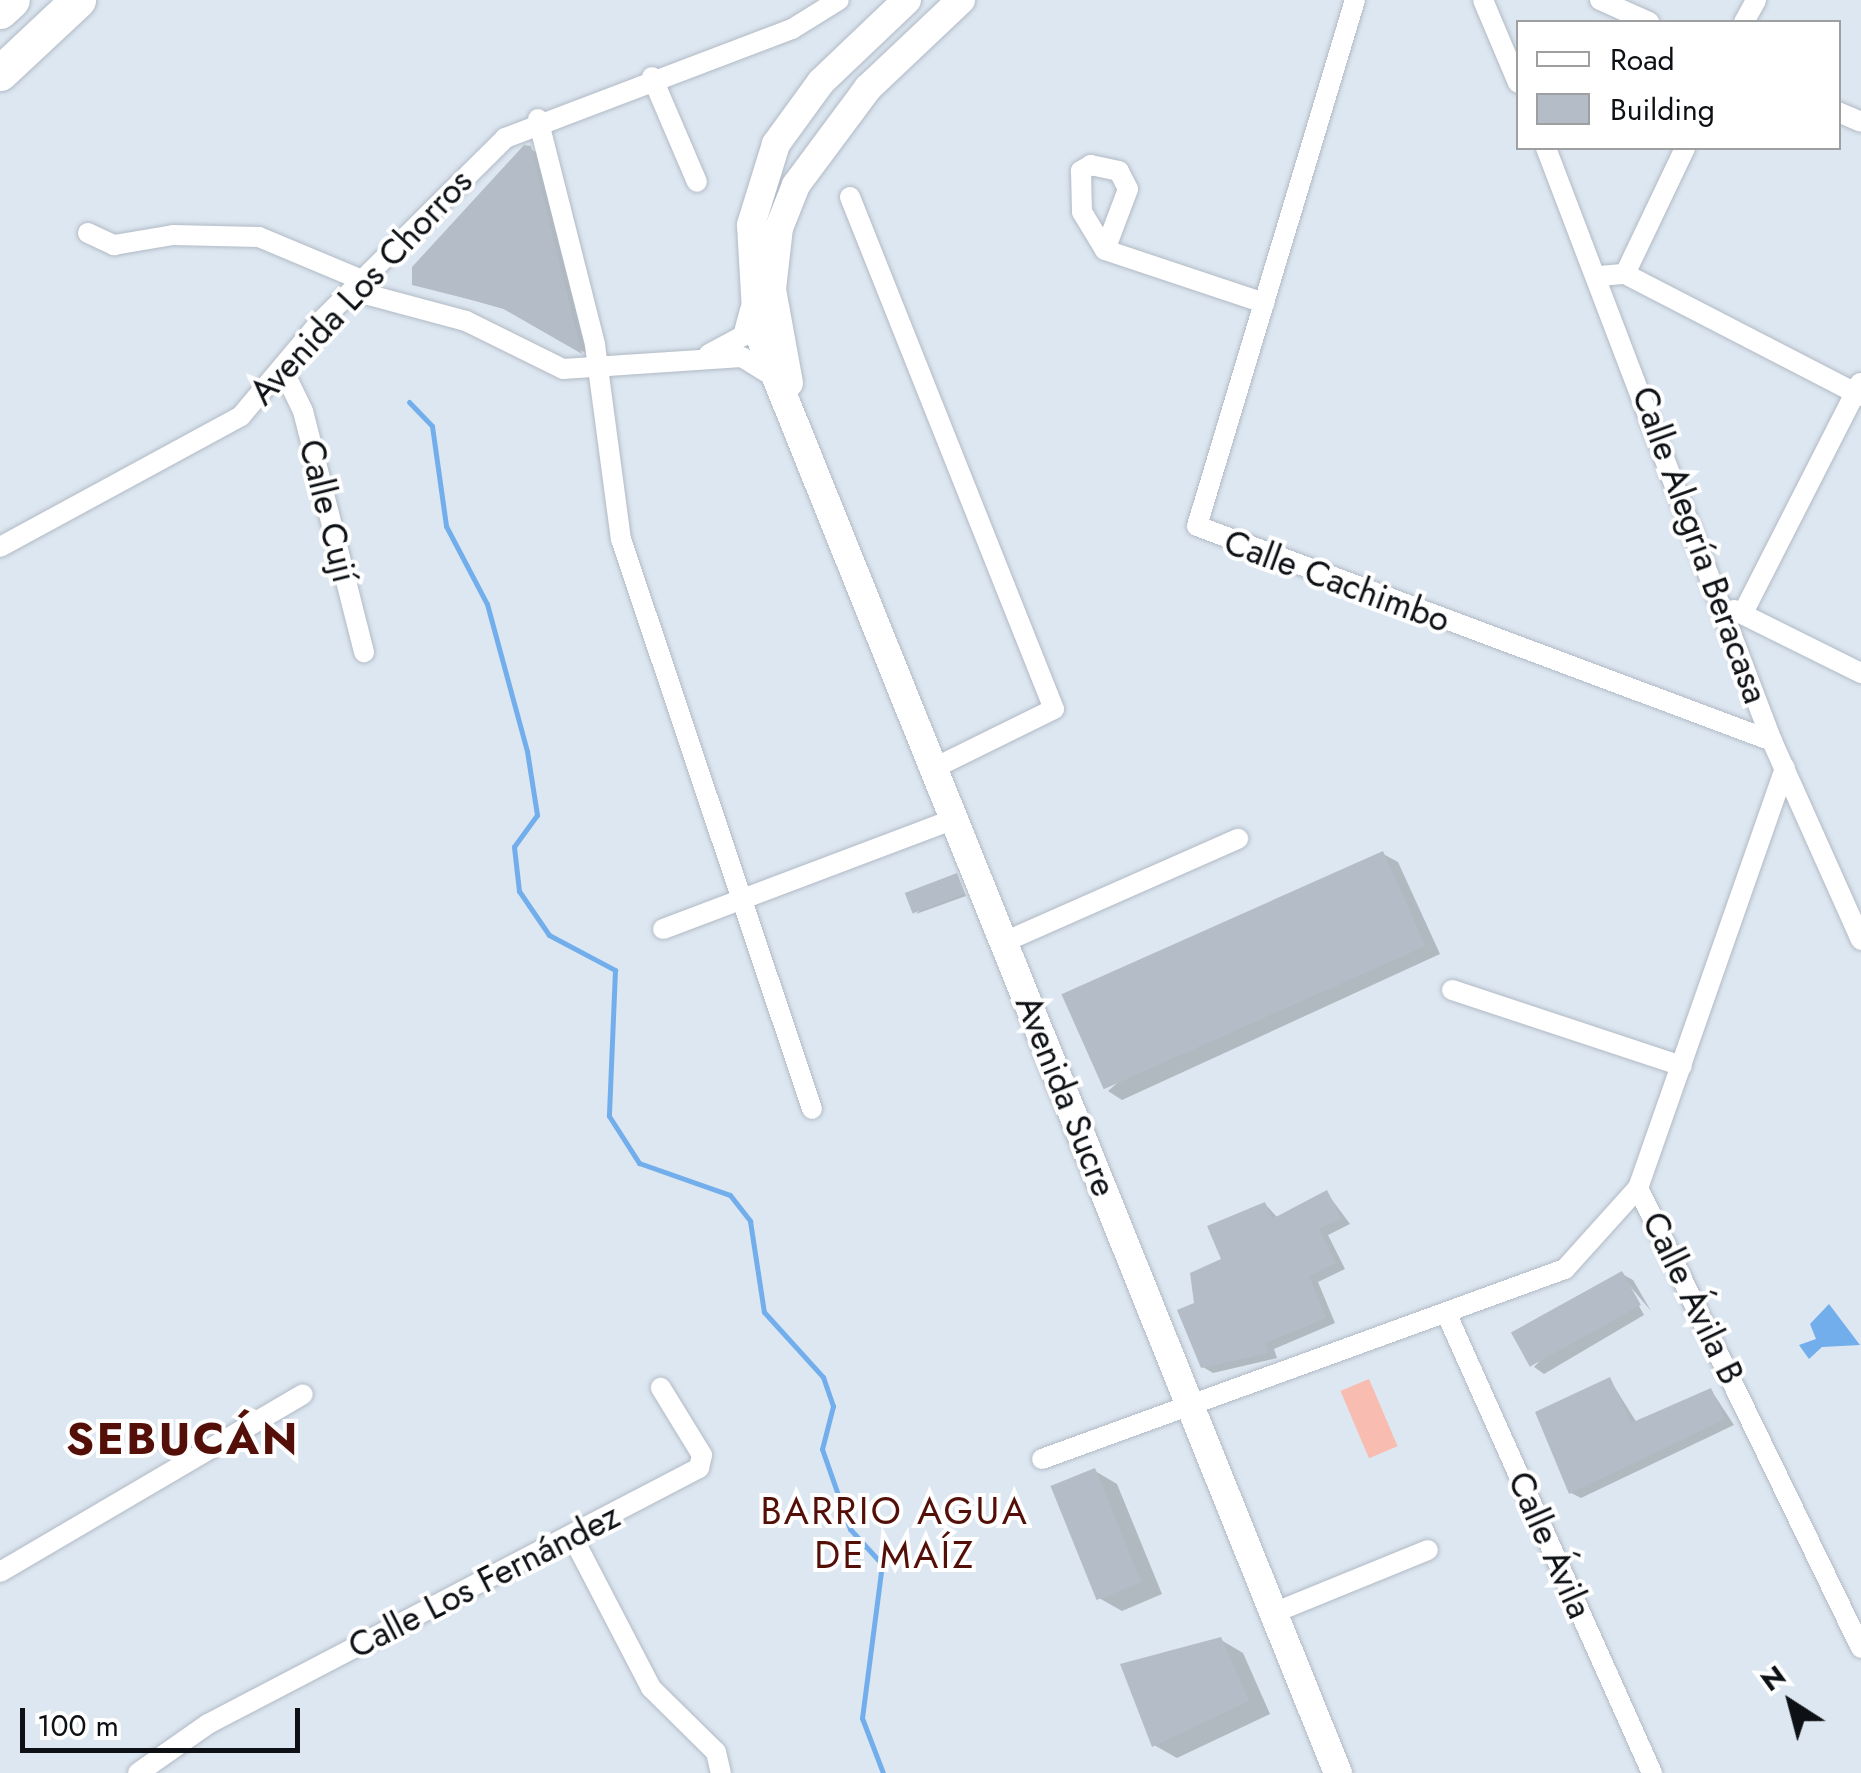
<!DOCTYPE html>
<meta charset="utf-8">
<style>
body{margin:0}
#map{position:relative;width:1861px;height:1773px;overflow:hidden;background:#dde7f1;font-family:Jost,sans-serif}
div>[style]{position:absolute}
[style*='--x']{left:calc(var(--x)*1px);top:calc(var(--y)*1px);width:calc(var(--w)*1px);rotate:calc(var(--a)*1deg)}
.green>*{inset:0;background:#f8bcb0;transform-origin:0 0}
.water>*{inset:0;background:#73aeec}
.shadow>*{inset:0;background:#0003}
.stream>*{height:5px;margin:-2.5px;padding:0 2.5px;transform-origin:2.5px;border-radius:2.5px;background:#73aeec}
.building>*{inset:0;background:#b4bdc7;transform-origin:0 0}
.roads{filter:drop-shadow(0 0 2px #b1bac5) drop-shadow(0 0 2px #b1bac5)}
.street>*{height:20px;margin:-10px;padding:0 10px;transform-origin:10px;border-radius:10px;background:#fff}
.secondary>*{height:28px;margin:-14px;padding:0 14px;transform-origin:14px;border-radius:14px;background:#fff}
.highway>*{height:35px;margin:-17.5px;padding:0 17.5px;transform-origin:17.5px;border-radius:17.5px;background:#fff}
span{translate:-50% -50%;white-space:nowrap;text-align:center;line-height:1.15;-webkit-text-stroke:8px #fff;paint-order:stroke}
.street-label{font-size:35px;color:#0d1014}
.neighbourhood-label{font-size:38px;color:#541008;letter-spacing:2.5px}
.district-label{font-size:45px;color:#541008;font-weight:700;letter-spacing:2.5px}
.legend{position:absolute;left:1516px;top:20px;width:325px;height:130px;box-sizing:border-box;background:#fff;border:2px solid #9e9fa1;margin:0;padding:12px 18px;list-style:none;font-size:30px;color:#0d1014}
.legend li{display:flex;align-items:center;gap:20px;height:50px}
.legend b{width:50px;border:2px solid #9e9fa1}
.north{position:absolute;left:1741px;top:1653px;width:100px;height:100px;-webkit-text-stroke:8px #fff;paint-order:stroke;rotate:324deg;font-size:28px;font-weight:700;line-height:40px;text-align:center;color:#0d1014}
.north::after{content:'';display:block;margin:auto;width:35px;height:45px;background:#0d1014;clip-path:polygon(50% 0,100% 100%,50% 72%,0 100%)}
.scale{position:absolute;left:20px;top:1708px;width:280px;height:45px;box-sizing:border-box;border:5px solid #0d1014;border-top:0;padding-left:12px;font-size:30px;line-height:35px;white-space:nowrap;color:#0d1014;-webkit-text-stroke:8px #fff;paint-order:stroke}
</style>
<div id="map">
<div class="green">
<div style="left:1369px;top:1379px;width:73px;height:31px;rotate:67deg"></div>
</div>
<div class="water">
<div style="clip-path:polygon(1829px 1304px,1860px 1345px,1822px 1347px,1809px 1359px,1799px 1345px,1816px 1339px,1810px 1324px)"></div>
</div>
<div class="shadow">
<div style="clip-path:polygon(530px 149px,541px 155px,591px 356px,514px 312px,415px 284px)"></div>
<div style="clip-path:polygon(1383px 854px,1398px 862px,1440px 954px,1122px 1100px,1108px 1091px)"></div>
<div style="clip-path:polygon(956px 875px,966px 896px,916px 914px)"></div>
<div style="clip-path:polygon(1327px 1193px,1350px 1224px,1328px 1235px,1345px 1269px,1318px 1282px,1335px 1323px,1274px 1349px,1277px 1358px,1213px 1373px,1203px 1367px,1197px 1304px,1265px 1204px,1278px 1218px)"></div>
<div style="clip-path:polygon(1622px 1274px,1633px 1280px,1651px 1311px,1624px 1279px,1644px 1315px,1544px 1374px,1534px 1367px)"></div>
<div style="clip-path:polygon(1610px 1380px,1637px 1423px,1711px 1390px,1734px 1425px,1581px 1498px,1571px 1493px)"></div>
<div style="clip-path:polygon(1095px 1471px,1117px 1484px,1162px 1594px,1122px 1611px,1099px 1598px)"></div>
<div style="clip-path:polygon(1221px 1640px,1243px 1653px,1270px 1714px,1177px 1758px,1154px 1745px)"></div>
</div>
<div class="stream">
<div style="--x:409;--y:402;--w:33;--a:46"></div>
<div style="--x:432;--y:426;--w:101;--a:82"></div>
<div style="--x:446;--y:526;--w:88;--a:62.3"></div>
<div style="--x:487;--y:604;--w:152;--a:74.8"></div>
<div style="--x:527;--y:751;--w:65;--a:81.1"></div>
<div style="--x:537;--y:815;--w:39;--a:126"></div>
<div style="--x:514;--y:847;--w:44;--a:83.5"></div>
<div style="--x:519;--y:891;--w:53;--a:55.7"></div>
<div style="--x:549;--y:935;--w:75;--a:27.9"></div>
<div style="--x:615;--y:970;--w:146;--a:92.4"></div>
<div style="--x:609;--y:1116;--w:56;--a:57.4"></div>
<div style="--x:639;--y:1163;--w:96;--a:19.4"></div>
<div style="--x:730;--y:1195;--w:33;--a:52"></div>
<div style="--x:750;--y:1221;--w:92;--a:81.3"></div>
<div style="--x:764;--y:1312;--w:88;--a:47.8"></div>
<div style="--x:823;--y:1377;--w:31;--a:71"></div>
<div style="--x:833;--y:1406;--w:44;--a:104.3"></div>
<div style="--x:822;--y:1449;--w:85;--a:70.7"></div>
<div style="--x:850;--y:1529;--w:47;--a:47.6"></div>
<div style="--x:882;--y:1564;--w:155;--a:97.4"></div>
<div style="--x:862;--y:1718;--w:59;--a:69.1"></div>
</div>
<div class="building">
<div style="clip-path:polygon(524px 145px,531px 146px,582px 354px,500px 307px,412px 285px,412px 267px)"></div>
<div style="left:1383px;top:851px;width:104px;height:352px;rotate:66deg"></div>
<div style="left:957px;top:873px;width:22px;height:56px;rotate:69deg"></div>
<div style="clip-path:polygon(1327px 1190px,1341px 1218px,1319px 1229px,1336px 1263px,1309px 1276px,1326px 1318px,1265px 1343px,1268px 1353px,1201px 1368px,1177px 1310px,1194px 1303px,1190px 1273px,1221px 1259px,1207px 1226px,1265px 1202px,1272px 1219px)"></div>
<div style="left:1622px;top:1271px;width:39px;height:127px;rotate:61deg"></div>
<div style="clip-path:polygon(1610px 1377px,1631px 1423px,1711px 1388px,1725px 1419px,1569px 1494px,1535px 1412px)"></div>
<div style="left:1095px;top:1468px;width:123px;height:48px;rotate:68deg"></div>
<div style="clip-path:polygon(1221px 1637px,1249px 1701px,1152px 1747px,1120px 1664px)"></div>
</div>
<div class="roads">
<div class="street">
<div style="--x:1355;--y:0;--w:549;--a:106.72"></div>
<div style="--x:1197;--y:526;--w:614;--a:20.5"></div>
<div style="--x:1483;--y:0;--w:90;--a:67.1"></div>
<div style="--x:1600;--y:0;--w:54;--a:24.2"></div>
<div style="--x:1744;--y:22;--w:25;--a:-61"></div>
<div style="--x:652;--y:77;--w:114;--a:66.8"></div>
<div style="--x:1838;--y:112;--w:25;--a:23"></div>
<div style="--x:538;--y:119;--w:233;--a:75.8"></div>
<div style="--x:595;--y:345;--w:196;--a:82.4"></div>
<div style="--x:621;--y:539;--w:601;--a:71.47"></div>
<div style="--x:1546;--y:148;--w:635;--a:69.14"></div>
<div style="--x:1772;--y:741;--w:218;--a:65.9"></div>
<div style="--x:850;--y:197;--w:551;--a:68.28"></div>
<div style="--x:1054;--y:709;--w:134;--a:153.8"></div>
<div style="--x:88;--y:233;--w:29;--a:25"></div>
<div style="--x:114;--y:245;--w:60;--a:-9.6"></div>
<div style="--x:173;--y:235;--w:86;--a:1.3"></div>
<div style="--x:259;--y:237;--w:114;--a:22.7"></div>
<div style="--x:1105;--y:250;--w:65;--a:-69.3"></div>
<div style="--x:1128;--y:189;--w:20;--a:-117"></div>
<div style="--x:1119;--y:171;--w:29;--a:-168"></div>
<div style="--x:1091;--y:165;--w:12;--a:149"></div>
<div style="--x:1081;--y:171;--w:41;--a:88.6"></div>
<div style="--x:1082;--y:212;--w:44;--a:58.8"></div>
<div style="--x:1105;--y:250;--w:168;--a:18.4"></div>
<div style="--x:1625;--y:274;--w:140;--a:-64.5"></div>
<div style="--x:1600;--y:276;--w:25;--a:-5"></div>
<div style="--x:1625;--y:274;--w:266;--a:27.3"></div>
<div style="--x:354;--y:291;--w:116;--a:15"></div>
<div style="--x:466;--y:321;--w:108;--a:26.3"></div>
<div style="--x:563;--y:369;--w:179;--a:-3.8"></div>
<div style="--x:742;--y:357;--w:38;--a:32"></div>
<div style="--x:709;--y:354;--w:38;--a:-28"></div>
<div style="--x:743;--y:336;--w:27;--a:-75"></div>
<div style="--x:284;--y:372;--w:43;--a:64"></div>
<div style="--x:303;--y:411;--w:249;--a:75.8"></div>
<div style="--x:0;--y:547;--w:274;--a:-28.5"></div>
<div style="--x:241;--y:416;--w:123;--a:-50"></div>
<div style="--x:320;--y:322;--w:261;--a:-44.8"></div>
<div style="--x:505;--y:138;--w:307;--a:-20.8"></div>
<div style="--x:792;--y:29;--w:55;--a:-31.7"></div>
<div style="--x:1734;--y:610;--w:142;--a:26.4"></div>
<div style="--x:1743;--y:613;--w:258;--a:-63"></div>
<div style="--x:663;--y:929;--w:311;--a:-20.7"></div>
<div style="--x:1004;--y:942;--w:256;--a:-23.8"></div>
<div style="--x:1452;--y:990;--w:242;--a:18.3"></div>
<div style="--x:1638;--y:1188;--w:511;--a:64.14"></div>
<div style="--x:1448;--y:1317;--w:500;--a:65.9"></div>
<div style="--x:1042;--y:1459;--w:556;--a:-19.97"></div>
<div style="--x:1565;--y:1269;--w:109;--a:-48"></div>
<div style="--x:1638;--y:1188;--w:445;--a:-70.7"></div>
<div style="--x:572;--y:1536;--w:171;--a:62.5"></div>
<div style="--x:651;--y:1688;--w:91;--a:44.6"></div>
<div style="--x:716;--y:1752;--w:22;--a:77"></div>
<div style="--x:0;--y:1572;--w:351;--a:-30.4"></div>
<div style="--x:1276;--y:1612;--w:164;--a:-22.2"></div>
<div style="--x:138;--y:1773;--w:85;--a:-35"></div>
<div style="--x:208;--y:1724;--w:554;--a:-27.54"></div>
<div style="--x:699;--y:1468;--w:13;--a:-77"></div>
<div style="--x:702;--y:1455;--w:79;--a:-121.5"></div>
</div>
<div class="secondary">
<div style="--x:907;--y:0;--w:119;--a:136.4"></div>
<div style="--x:821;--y:82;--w:77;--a:126"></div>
<div style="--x:776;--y:144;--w:85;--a:107.2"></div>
<div style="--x:751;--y:225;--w:105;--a:86.7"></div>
<div style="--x:757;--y:330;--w:1556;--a:68.07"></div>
<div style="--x:789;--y:383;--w:96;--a:-100.3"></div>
<div style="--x:772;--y:289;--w:61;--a:-83.5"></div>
<div style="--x:779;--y:228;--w:46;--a:-68.4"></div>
<div style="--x:796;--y:185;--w:121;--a:-53.4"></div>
<div style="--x:868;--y:88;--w:128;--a:-43.4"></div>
</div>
<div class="highway">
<div style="--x:0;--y:11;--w:16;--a:-43"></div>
<div style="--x:0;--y:73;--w:107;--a:-43.1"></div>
</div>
</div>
<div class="street-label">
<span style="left:361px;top:287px;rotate:-47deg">Avenida Los Chorros</span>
<span style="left:328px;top:511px;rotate:76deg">Calle Cují</span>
<span style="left:1700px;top:545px;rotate:70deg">Calle Alegría Beracasa</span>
<span style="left:1337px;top:581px;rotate:20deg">Calle Cachimbo</span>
<span style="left:1066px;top:1096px;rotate:68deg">Avenida Sucre</span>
<span style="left:1693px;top:1298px;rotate:64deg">Calle Ávila B</span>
<span style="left:1550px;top:1545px;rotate:66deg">Calle Ávila</span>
<span style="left:484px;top:1581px;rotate:-27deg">Calle Los Fernández</span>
</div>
<div class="neighbourhood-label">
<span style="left:895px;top:1533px">BARRIO AGUA<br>DE MAÍZ</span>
</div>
<div class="district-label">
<span style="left:183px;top:1439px">SEBUCÁN</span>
</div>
<ul class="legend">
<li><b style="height:12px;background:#fff"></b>Road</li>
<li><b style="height:28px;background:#b4bdc7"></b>Building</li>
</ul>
<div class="north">N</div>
<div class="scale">100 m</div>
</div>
